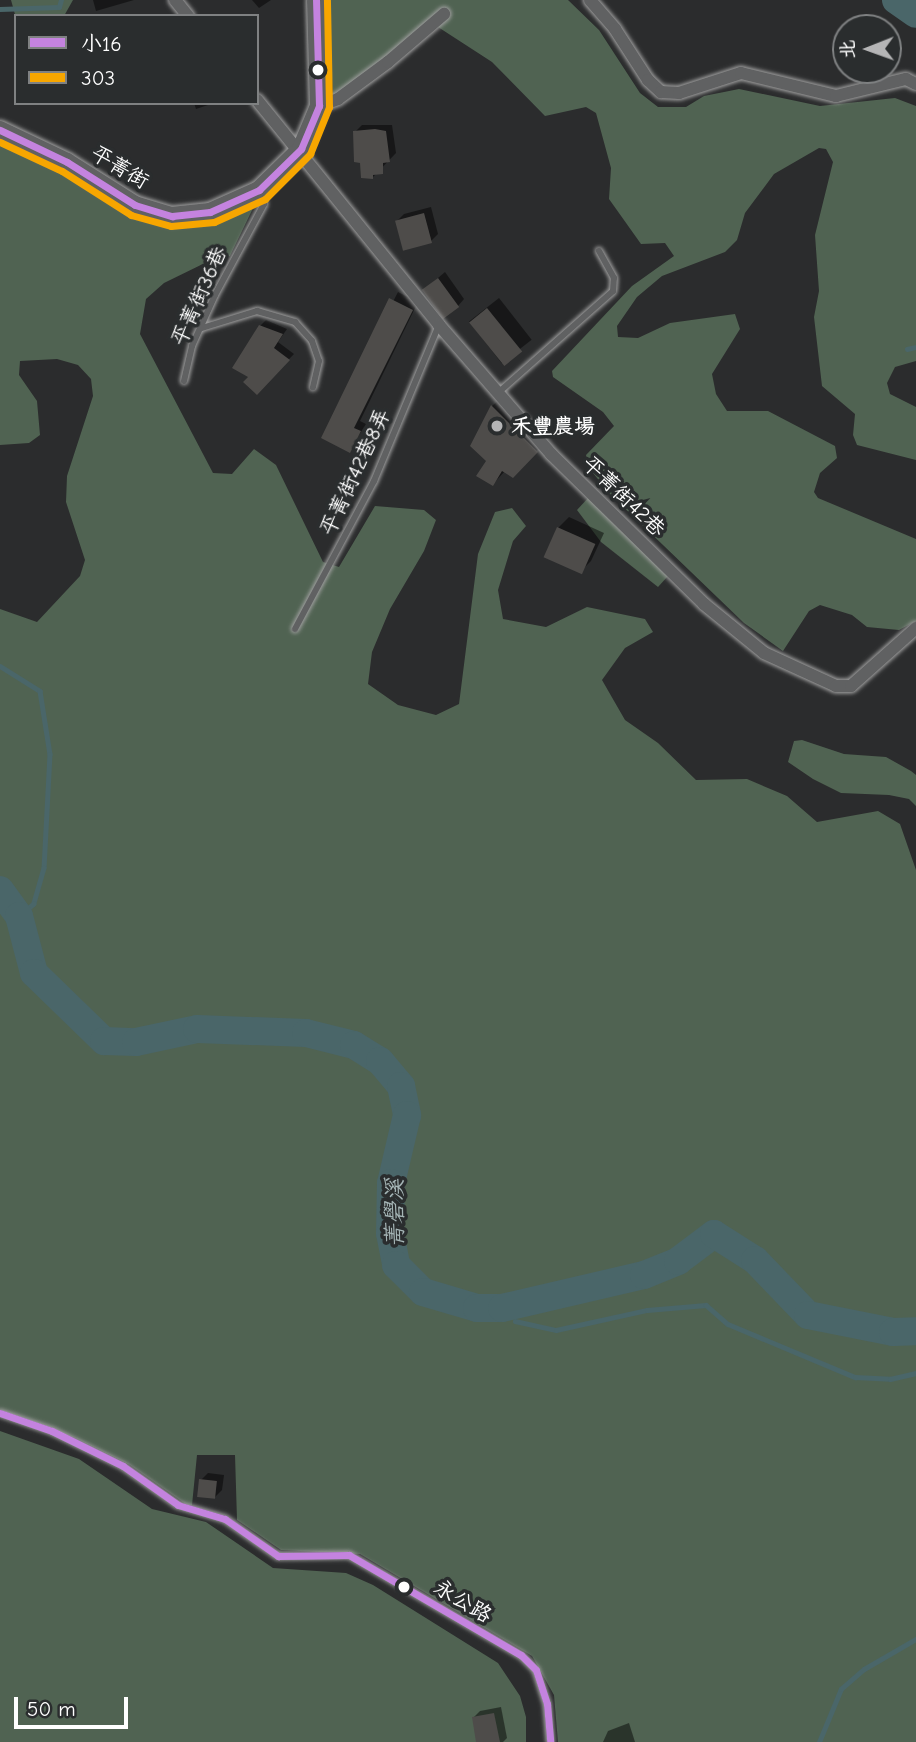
<!DOCTYPE html>
<meta charset="utf-8">
<style>
body{margin:0}
#map{position:relative;width:916px;height:1742px;overflow:hidden;background:#2b2c2d;font-family:"Comic Neue","LXGW WenKai TC",sans-serif}
div>[style]{position:absolute}
[style*='--x']{left:calc(var(--x)*1px);top:calc(var(--y)*1px);width:calc(var(--w)*1px);rotate:calc(var(--a)*1deg)}
.green>*{inset:0;background:#506352}
.shadow>*{inset:0;background:#0007;transform-origin:0 0}
.stream>*{height:4.5px;margin:-2.25px;padding:0 2.25px;transform-origin:2.25px;border-radius:2.25px;background:#4a6669}
.river>*{height:28px;margin:-14px;padding:0 14px;transform-origin:14px;border-radius:14px;background:#4a6669}
.building>*{inset:0;background:#4e4c4a;transform-origin:0 0}
.roads{filter:drop-shadow(0 0 2px #a0a0a0) drop-shadow(0 0 2px #a0a0a0)}
.lane>*{height:6px;margin:-3px;padding:0 3px;transform-origin:3px;border-radius:3px;background:#606162}
.street>*{height:12px;margin:-6px;padding:0 6px;transform-origin:6px;border-radius:6px;background:#606162}
.secondary>*{height:18px;margin:-9px;padding:0 9px;transform-origin:9px;border-radius:9px;background:#606162}
.bus-1>*{height:7px;margin:-3.5px;padding:0 3.5px;transform-origin:3.5px;border-radius:3.5px;background:#c483df}
.bus-2>*{height:7px;margin:-3.5px;padding:0 3.5px;transform-origin:3.5px;border-radius:3.5px;background:#f7a600}
.dots>*{width:19px;height:19px;translate:-50% -50%;box-sizing:border-box;border:4px solid #2a2d2e;border-radius:50%}
span{translate:-50% -50%;white-space:nowrap;text-align:center;line-height:1.15;-webkit-text-stroke:7px #2a2d2e;paint-order:stroke}
.street-label{font-size:21px;color:#fff}
.poi-label{font-size:21px;color:#fff;font-weight:700}
.left{translate:0 -50%;text-align:left}
.water-label{font-size:23px;color:#a6b6b7;font-style:italic}
.legend{position:absolute;left:14px;top:14px;width:245px;height:91px;box-sizing:border-box;background:#2a2d2e;border:2px solid #7f8182;margin:0;padding:9px 12px;list-style:none;font-size:21px;color:#fff}
.legend li{display:flex;align-items:center;gap:14px;height:35px}
.legend b{width:35px;border:2px solid #7f8182}
.north{position:absolute;left:832px;top:14px;width:70px;height:70px;box-sizing:border-box;background:#2a2d2e;border:2px solid #7f8182;border-radius:50%;rotate:269deg;font-size:19px;font-weight:700;line-height:28px;text-align:center;color:#fff}
.north::after{content:'';display:block;margin:auto;width:24px;height:32px;background:#b5b5b6;clip-path:polygon(50% 0,100% 100%,50% 72%,0 100%)}
.scale{position:absolute;left:14px;top:1697px;width:114px;height:32px;box-sizing:border-box;border:4px solid #fff;border-top:0;padding-left:9px;font-size:21px;line-height:24px;white-space:nowrap;color:#fff;-webkit-text-stroke:5px #2a2d2e;paint-order:stroke}
</style>
<div id="map">
<div class="green">
<div style="clip-path:polygon(11px 0,73px 0,64px 16px,16px 18px)"></div>
<div style="clip-path:polygon(328px 0,568px 0,599px 30px,640px 93px,658px 107px,686px 107px,704px 96px,739px 89px,820px 106px,895px 98px,916px 106px,916px 361px,895px 367px,887px 383px,890px 394px,916px 407px,916px 460px,857px 445px,853px 435px,855px 414px,822px 386px,814px 317px,819px 291px,815px 235px,833px 162px,826px 149px,819px 148px,774px 174px,745px 213px,737px 240px,725px 252px,662px 276px,637px 297px,617px 326px,618px 337px,638px 338px,670px 323px,735px 314px,740px 329px,712px 374px,716px 394px,727px 411px,768px 411px,835px 446px,837px 458px,820px 473px,814px 492px,818px 498px,916px 539px,916px 621px,899px 630px,867px 627px,852px 615px,820px 605px,809px 611px,783px 651px,744px 623px,610px 494px,589px 468px,586px 455px,614px 426px,603px 412px,553px 377px,552px 371px,632px 286px,674px 256px,665px 243px,641px 244px,609px 199px,611px 168px,596px 113px,586px 107px,545px 116px,492px 62px,438px 27px,333px 97px)"></div>
<div style="clip-path:polygon(0 139px,29px 149px,168px 223px,200px 222px,255px 204px,230px 256px,209px 261px,164px 283px,146px 299px,140px 334px,213px 473px,232px 474px,254px 449px,276px 465px,323px 562px,339px 567px,375px 506px,424px 510px,436px 520px,424px 551px,390px 609px,372px 652px,368px 684px,398px 705px,436px 715px,459px 704px,478px 554px,495px 512px,512px 508px,526px 526px,513px 541px,498px 590px,503px 619px,546px 627px,587px 607px,645px 619px,653px 632px,625px 648px,602px 680px,625px 720px,658px 743px,696px 780px,747px 779px,787px 796px,817px 822px,878px 811px,900px 824px,916px 870px,916px 1742px,558px 1742px,554px 1695px,532px 1656px,360px 1554px,281px 1550px,237px 1520px,235px 1455px,197px 1455px,192px 1505px,187px 1505px,130px 1465px,75px 1438px,0 1410px,0 609px,37px 622px,80px 576px,85px 560px,66px 502px,67px 476px,93px 396px,91px 379px,78px 365px,57px 359px,20px 361px,19px 375px,37px 401px,40px 435px,29px 443px,0 445px)"></div>
<div style="clip-path:polygon(588px 498px,668px 576px,658px 587px,601px 542px,577px 510px)"></div>
<div style="clip-path:polygon(802px 740px,844px 754px,886px 757px,911px 771px,916px 775px,916px 806px,909px 799px,889px 795px,841px 793px,813px 779px,788px 762px,794px 741px)"></div>
<div style="clip-path:polygon(0 1431px,79px 1459px,152px 1509px,206px 1522px,273px 1568px,346px 1573px,373px 1585px,498px 1663px,520px 1696px,526px 1717px,526px 1742px,0 1742px)"></div>
</div>
<div class="shadow">
<div style="clip-path:polygon(93px 0,134px 0,96px 11px)"></div>
<div style="clip-path:polygon(252px 0,271px 0,259px 8px)"></div>
<div style="clip-path:polygon(194px 103px,214px 103px,196px 109px)"></div>
<div style="clip-path:polygon(362px 125px,392px 125px,396px 153px,373px 177px,362px 162px,355px 132px)"></div>
<div style="clip-path:polygon(431px 207px,438px 234px,431px 241px,397px 221px,404px 214px)"></div>
<div style="clip-path:polygon(445px 272px,464px 299px,458px 306px,424px 290px)"></div>
<div style="clip-path:polygon(398px 292px,418px 302px,360px 421px,366px 424px,349px 451px,323px 438px)"></div>
<div style="left:499px;top:298px;width:53px;height:38px;rotate:52deg"></div>
<div style="clip-path:polygon(266px 320px,287px 329px,278px 342px,294px 354px,257px 392px,250px 377px,260px 326px)"></div>
<div style="clip-path:polygon(503px 396px,547px 440px,513px 476px,505px 471px,493px 484px,488px 460px,492px 406px)"></div>
<div style="clip-path:polygon(569px 517px,604px 533px,591px 561px,580px 572px,558px 528px)"></div>
<div style="clip-path:polygon(208px 1473px,224px 1475px,222px 1490px,215px 1497px,201px 1480px)"></div>
<div style="clip-path:polygon(501px 1707px,507px 1738px,503px 1742px,478px 1742px,473px 1718px,480px 1711px)"></div>
<div style="clip-path:polygon(629px 1723px,635px 1742px,603px 1742px,608px 1731px)"></div>
</div>
<div class="stream">
<div style="--x:905;--y:7;--w:9;--a:-54"></div>
<div style="--x:0;--y:9;--w:59;--a:-1.9"></div>
<div style="--x:59;--y:7;--w:7;--a:-74"></div>
<div style="--x:907;--y:349;--w:9;--a:-13"></div>
<div style="--x:0;--y:666;--w:47;--a:32"></div>
<div style="--x:40;--y:691;--w:64;--a:81"></div>
<div style="--x:50;--y:754;--w:114;--a:93"></div>
<div style="--x:44;--y:868;--w:37;--a:106"></div>
<div style="--x:34;--y:904;--w:19;--a:141"></div>
<div style="--x:477;--y:1308;--w:28;--a:18"></div>
<div style="--x:515;--y:1321;--w:42;--a:12.4"></div>
<div style="--x:556;--y:1330;--w:93;--a:-12.4"></div>
<div style="--x:647;--y:1310;--w:59;--a:-4.8"></div>
<div style="--x:706;--y:1305;--w:29;--a:41"></div>
<div style="--x:728;--y:1324;--w:138;--a:22.7"></div>
<div style="--x:855;--y:1377;--w:35;--a:3"></div>
<div style="--x:890;--y:1379;--w:27;--a:-13"></div>
<div style="--x:819;--y:1742;--w:57;--a:-67.5"></div>
<div style="--x:841;--y:1689;--w:30;--a:-41"></div>
<div style="--x:864;--y:1669;--w:60;--a:-30"></div>
</div>
<div class="river">
<div style="--x:896;--y:0;--w:24;--a:35"></div>
<div style="--x:0;--y:890;--w:32;--a:54"></div>
<div style="--x:19;--y:916;--w:59;--a:75.3"></div>
<div style="--x:34;--y:973;--w:98;--a:44.2"></div>
<div style="--x:104;--y:1041;--w:32;--a:2"></div>
<div style="--x:136;--y:1042;--w:62;--a:-12"></div>
<div style="--x:197;--y:1029;--w:109;--a:2.1"></div>
<div style="--x:306;--y:1033;--w:49;--a:14"></div>
<div style="--x:354;--y:1045;--w:31;--a:32"></div>
<div style="--x:380;--y:1061;--w:33;--a:50"></div>
<div style="--x:401;--y:1086;--w:30;--a:78"></div>
<div style="--x:407;--y:1115;--w:70;--a:103.2"></div>
<div style="--x:391;--y:1183;--w:50;--a:91.1"></div>
<div style="--x:390;--y:1233;--w:33;--a:79"></div>
<div style="--x:396;--y:1265;--w:38;--a:45"></div>
<div style="--x:423;--y:1292;--w:56;--a:16.5"></div>
<div style="--x:477;--y:1308;--w:25;--a:0"></div>
<div style="--x:502;--y:1308;--w:146;--a:-13.1"></div>
<div style="--x:644;--y:1275;--w:37;--a:-22"></div>
<div style="--x:678;--y:1261;--w:45;--a:-36.9"></div>
<div style="--x:714;--y:1234;--w:49;--a:32.4"></div>
<div style="--x:755;--y:1260;--w:76;--a:46.1"></div>
<div style="--x:808;--y:1315;--w:87;--a:11.3"></div>
<div style="--x:893;--y:1332;--w:23;--a:-2"></div>
</div>
<div class="building">
<div style="clip-path:polygon(375px 129px,386px 131px,390px 162px,383px 163px,383px 174px,373px 175px,373px 179px,361px 178px,360px 163px,354px 162px,353px 131px)"></div>
<div style="left:424px;top:213px;width:31px;height:30px;rotate:75deg"></div>
<div style="left:438px;top:278px;width:36px;height:20px;rotate:54deg"></div>
<div style="clip-path:polygon(389px 298px,413px 310px,354px 428px,361px 431px,350px 453px,321px 438px)"></div>
<div style="left:487px;top:308px;width:56px;height:23px;rotate:51deg"></div>
<div style="clip-path:polygon(259px 325px,283px 334px,274px 348px,290px 360px,257px 395px,243px 382px,248px 377px,232px 368px)"></div>
<div style="clip-path:polygon(491px 405px,538px 452px,513px 478px,502px 471px,493px 486px,476px 476px,486px 461px,470px 446px)"></div>
<div style="left:557px;top:527px;width:42px;height:33px;rotate:24deg"></div>
<div style="left:199px;top:1479px;width:18px;height:18px;rotate:6deg"></div>
<div style="clip-path:polygon(494px 1713px,500px 1742px,476px 1742px,472px 1717px)"></div>
</div>
<div class="roads">
<div class="lane">
<div style="--x:202;--y:328;--w:58;--a:-17.2"></div>
<div style="--x:257;--y:311;--w:40;--a:16"></div>
<div style="--x:295;--y:322;--w:25;--a:48"></div>
<div style="--x:312;--y:341;--w:21;--a:71"></div>
<div style="--x:319;--y:361;--w:27;--a:103"></div>
<div style="--x:184;--y:381;--w:36;--a:-77"></div>
<div style="--x:192;--y:346;--w:56;--a:-65.7"></div>
<div style="--x:215;--y:295;--w:103;--a:-61.7"></div>
<div style="--x:264;--y:204;--w:13;--a:-113"></div>
<div style="--x:499;--y:392;--w:152;--a:-41.5"></div>
<div style="--x:613;--y:291;--w:13;--a:-86"></div>
<div style="--x:614;--y:278;--w:31;--a:-119"></div>
<div style="--x:295;--y:629;--w:168;--a:-61.9"></div>
<div style="--x:374;--y:481;--w:169;--a:-67.4"></div>
<div style="--x:0;--y:1413;--w:55;--a:19.1"></div>
<div style="--x:52;--y:1431;--w:79;--a:26.2"></div>
<div style="--x:123;--y:1466;--w:67;--a:35.3"></div>
<div style="--x:178;--y:1505;--w:49;--a:16.6"></div>
<div style="--x:225;--y:1519;--w:65;--a:34.9"></div>
<div style="--x:278;--y:1556;--w:71;--a:-0.8"></div>
<div style="--x:349;--y:1555;--w:199;--a:30.2"></div>
<div style="--x:521;--y:1655;--w:21;--a:45"></div>
<div style="--x:536;--y:1670;--w:36;--a:72"></div>
<div style="--x:547;--y:1704;--w:38;--a:85"></div>
</div>
<div class="street">
<div style="--x:175;--y:0;--w:21;--a:51"></div>
<div style="--x:590;--y:0;--w:38;--a:49"></div>
<div style="--x:615;--y:29;--w:61;--a:57.1"></div>
<div style="--x:648;--y:80;--w:18;--a:43"></div>
<div style="--x:661;--y:92;--w:18;--a:3"></div>
<div style="--x:679;--y:93;--w:65;--a:-17.9"></div>
<div style="--x:741;--y:73;--w:98;--a:13.6"></div>
<div style="--x:836;--y:96;--w:72;--a:-13.7"></div>
<div style="--x:906;--y:79;--w:11;--a:27"></div>
<div style="--x:257;--y:100;--w:289;--a:51"></div>
<div style="--x:439;--y:325;--w:171;--a:49"></div>
<div style="--x:551;--y:454;--w:214;--a:44.4"></div>
<div style="--x:704;--y:604;--w:77;--a:39.2"></div>
<div style="--x:764;--y:653;--w:79;--a:24.6"></div>
<div style="--x:836;--y:686;--w:15;--a:0"></div>
<div style="--x:851;--y:686;--w:87;--a:-41.7"></div>
<div style="--x:319;--y:106;--w:20;--a:-20"></div>
<div style="--x:338;--y:99;--w:62;--a:-36.5"></div>
<div style="--x:388;--y:62;--w:74;--a:-40.6"></div>
</div>
<div class="secondary">
<div style="--x:0;--y:130;--w:74;--a:25.5"></div>
<div style="--x:67;--y:162;--w:80;--a:32.3"></div>
<div style="--x:135;--y:205;--w:39;--a:17"></div>
<div style="--x:172;--y:216;--w:38;--a:-6"></div>
<div style="--x:210;--y:212;--w:54;--a:-24.2"></div>
<div style="--x:259;--y:190;--w:59;--a:-44.3"></div>
<div style="--x:301;--y:149;--w:47;--a:-67.3"></div>
<div style="--x:319;--y:106;--w:106;--a:-91.6"></div>
</div>
</div>
<div class="bus-1">
<div style="--x:0;--y:130;--w:74;--a:25.5"></div>
<div style="--x:67;--y:162;--w:80;--a:32.3"></div>
<div style="--x:135;--y:205;--w:39;--a:17"></div>
<div style="--x:172;--y:216;--w:38;--a:-6"></div>
<div style="--x:210;--y:212;--w:54;--a:-24.2"></div>
<div style="--x:259;--y:190;--w:59;--a:-44.3"></div>
<div style="--x:301;--y:149;--w:47;--a:-67.3"></div>
<div style="--x:319;--y:106;--w:106;--a:-91.6"></div>
<div style="--x:0;--y:1413;--w:55;--a:19.1"></div>
<div style="--x:52;--y:1431;--w:79;--a:26.2"></div>
<div style="--x:123;--y:1466;--w:67;--a:35.3"></div>
<div style="--x:178;--y:1505;--w:49;--a:16.6"></div>
<div style="--x:225;--y:1519;--w:65;--a:34.9"></div>
<div style="--x:278;--y:1556;--w:71;--a:-0.8"></div>
<div style="--x:349;--y:1555;--w:199;--a:30.2"></div>
<div style="--x:521;--y:1655;--w:21;--a:45"></div>
<div style="--x:536;--y:1670;--w:36;--a:72"></div>
<div style="--x:547;--y:1704;--w:38;--a:85"></div>
</div>
<div class="bus-2">
<div style="--x:0;--y:142;--w:68;--a:25.1"></div>
<div style="--x:62;--y:171;--w:82;--a:32.5"></div>
<div style="--x:131;--y:215;--w:41;--a:15.4"></div>
<div style="--x:171;--y:226;--w:43;--a:-5.3"></div>
<div style="--x:214;--y:222;--w:56;--a:-24.3"></div>
<div style="--x:265;--y:199;--w:64;--a:-45"></div>
<div style="--x:310;--y:154;--w:51;--a:-68"></div>
<div style="--x:329;--y:107;--w:107;--a:-91.1"></div>
</div>
<div class="dots">
<div style="left:318px;top:70px;background:#fff"></div>
<div style="left:497px;top:426px;background:#b5b5b6"></div>
<div style="left:404px;top:1587px;background:#fff"></div>
</div>
<div class="street-label">
<span style="left:120px;top:167px;rotate:31deg">平菁街</span>
<span style="left:199px;top:296px;rotate:-66deg">平菁街36巷</span>
<span style="left:355px;top:472px;rotate:-65deg">平菁街42巷8弄</span>
<span style="left:624px;top:496px;rotate:44deg">平菁街42巷</span>
<span style="left:463px;top:1601px;rotate:31deg">永公路</span>
</div>
<div class="poi-label">
<span class="left" style="left:511px;top:426px">禾豐農場</span>
</div>
<div class="water-label">
<span style="left:395px;top:1213px;rotate:-90deg">菁礐溪</span>
</div>
<ul class="legend">
<li><b style="height:9px;background:#c483df"></b>小16</li>
<li><b style="height:9px;background:#f7a600"></b>303</li>
</ul>
<div class="north">北</div>
<div class="scale">50 m</div>
</div>
